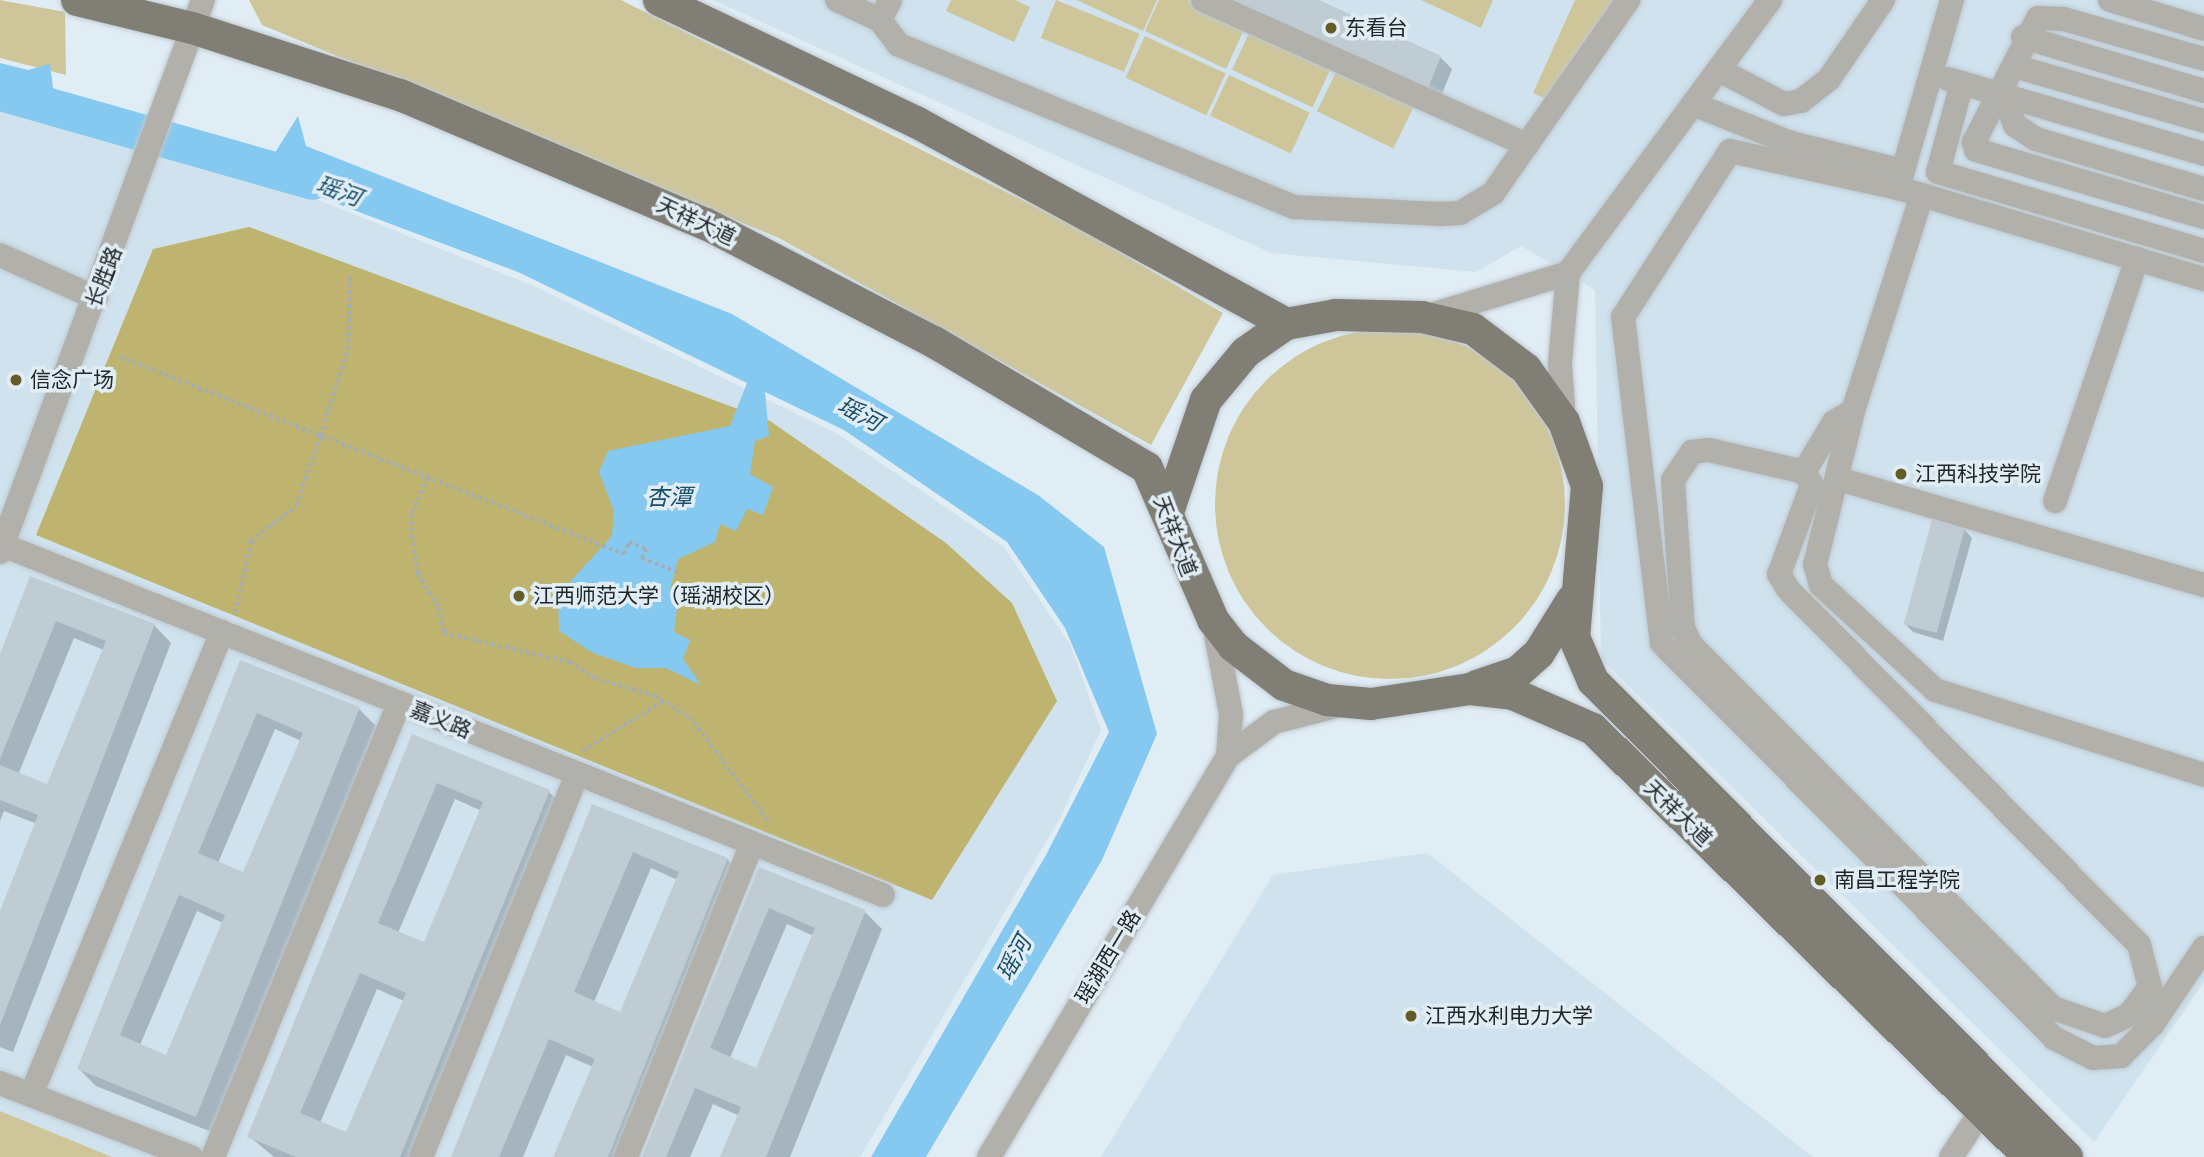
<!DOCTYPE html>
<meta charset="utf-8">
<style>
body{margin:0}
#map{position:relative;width:2204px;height:1157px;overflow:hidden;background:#e1edf5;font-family:Figtree,"Noto Sans SC",sans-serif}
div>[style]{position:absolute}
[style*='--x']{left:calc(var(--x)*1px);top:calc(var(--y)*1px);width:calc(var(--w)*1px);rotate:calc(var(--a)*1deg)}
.built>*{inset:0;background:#cfe2ee}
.green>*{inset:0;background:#cec69a;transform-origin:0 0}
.round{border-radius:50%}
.forest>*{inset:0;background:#bfb370}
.water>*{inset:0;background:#85c9f0}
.shadow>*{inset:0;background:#0003}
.river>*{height:37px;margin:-18.5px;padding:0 18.5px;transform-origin:18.5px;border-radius:18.5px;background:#85c9f0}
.building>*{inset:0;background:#c0ccd3;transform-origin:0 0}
.path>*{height:3.5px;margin-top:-1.75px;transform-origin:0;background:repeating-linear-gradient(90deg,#a4adb4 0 3.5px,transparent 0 7px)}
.roads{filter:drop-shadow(0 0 2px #bfc9d0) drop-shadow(0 0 2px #bfc9d0)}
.minor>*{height:24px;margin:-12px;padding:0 12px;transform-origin:12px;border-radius:12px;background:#b1b0ab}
.major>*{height:32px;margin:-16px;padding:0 16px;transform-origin:16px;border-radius:16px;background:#807e75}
.dots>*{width:19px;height:19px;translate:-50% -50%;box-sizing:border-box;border:4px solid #e1edf5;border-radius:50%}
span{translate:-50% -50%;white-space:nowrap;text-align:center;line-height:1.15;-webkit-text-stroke:7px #e1edf5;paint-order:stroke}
.poi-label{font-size:21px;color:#222629}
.left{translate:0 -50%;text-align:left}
.street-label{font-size:21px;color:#222629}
.water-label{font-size:23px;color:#194e69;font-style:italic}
</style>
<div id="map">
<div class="built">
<div style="clip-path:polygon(713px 0,2204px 0,2204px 982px,2094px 1142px,1601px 659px,1595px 290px,1521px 246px,1476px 272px,1271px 253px)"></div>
<div style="clip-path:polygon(0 109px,296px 191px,534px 286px,838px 434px,1004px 547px,1071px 646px,1101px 730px,1059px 820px,860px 1157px,0 1157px)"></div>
<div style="clip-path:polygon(1427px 853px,1813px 1157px,1101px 1157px,1273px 875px)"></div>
</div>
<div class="green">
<div style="clip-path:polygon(0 0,65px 12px,66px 75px,0 58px)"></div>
<div style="clip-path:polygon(249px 0,621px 0,1082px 230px,1223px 313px,1151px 445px,779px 238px,262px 25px)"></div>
<div style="clip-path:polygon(951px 0,1015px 0,1030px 7px,1014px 42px,946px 11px)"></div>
<div style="left:1056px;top:0;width:90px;height:41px;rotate:22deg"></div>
<div style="clip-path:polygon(1077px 0,1157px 0,1143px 31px)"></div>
<div style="clip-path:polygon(1159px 0,1187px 0,1245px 27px,1226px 69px,1145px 31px)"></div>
<div style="clip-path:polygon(1421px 0,1493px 0,1481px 28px)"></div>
<div style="clip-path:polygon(1575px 0,1625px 0,1553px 102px,1533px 93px)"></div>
<div style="left:1251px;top:29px;width:89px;height:45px;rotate:25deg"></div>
<div style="left:1145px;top:36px;width:89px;height:46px;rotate:25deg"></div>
<div style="left:1338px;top:68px;width:85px;height:48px;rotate:26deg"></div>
<div style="left:1229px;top:75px;width:89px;height:45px;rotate:25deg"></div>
<div class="round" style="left:1215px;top:329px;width:350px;height:350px"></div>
<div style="clip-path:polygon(0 1111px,112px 1157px,0 1157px)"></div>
</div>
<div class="forest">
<div style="clip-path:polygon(249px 227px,770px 421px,946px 543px,1012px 603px,1057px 701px,932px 900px,36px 535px,153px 249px)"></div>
</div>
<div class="water">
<div style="clip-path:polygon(0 63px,28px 70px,50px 64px,57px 118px,0 106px)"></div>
<div style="clip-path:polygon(298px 116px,306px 146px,732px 314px,1038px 495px,1104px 547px,1157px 734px,1102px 860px,926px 1157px,871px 1157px,1046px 855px,1109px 732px,1065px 628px,1007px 542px,844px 430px,765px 392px,769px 436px,755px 441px,750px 474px,773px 487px,763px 515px,747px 509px,736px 531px,720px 524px,715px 542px,678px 559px,670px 589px,678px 601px,674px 632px,690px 640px,683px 659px,701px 685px,666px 668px,636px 668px,593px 653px,559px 631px,558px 595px,612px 536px,614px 511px,599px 472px,608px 451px,730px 426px,747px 383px,518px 272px,261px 175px)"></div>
</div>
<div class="shadow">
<div style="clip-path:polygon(1315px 0,1440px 57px,1452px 69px,1438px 104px)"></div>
<div style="clip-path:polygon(1964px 529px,1972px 538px,1943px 641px,1913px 632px,1904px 623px)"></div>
<div style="clip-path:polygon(evenodd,31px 578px,154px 625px,171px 643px,13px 1052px,0 1047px,0 916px,37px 824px,4px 811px,0 821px,0 659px,31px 578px,74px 638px,104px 650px,48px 787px,18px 775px,74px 638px)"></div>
<div style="clip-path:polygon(evenodd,241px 662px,359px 709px,376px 726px,214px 1133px,96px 1086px,79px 1069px,241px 662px,275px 729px,301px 741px,244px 875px,218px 863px,275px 729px,241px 662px,197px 911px,223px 923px,167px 1057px,140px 1045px,197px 911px)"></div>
<div style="clip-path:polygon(evenodd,413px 736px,549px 792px,566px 809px,424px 1157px,274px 1157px,249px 1136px,413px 736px,455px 799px,482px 811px,425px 944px,398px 933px,455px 799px,413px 736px,377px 989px,404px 1001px,347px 1135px,320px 1123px,377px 989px)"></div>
<div style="clip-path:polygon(evenodd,593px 806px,727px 859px,745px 877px,632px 1157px,555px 1157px,593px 1067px,566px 1055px,523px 1157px,452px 1157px,593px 806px,651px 868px,678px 880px,621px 1014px,594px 1002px,651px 868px)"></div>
<div style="clip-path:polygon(evenodd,760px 869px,865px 912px,882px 929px,790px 1157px,722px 1157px,740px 1116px,713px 1104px,690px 1157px,644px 1157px,760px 869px,787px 924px,814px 936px,757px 1070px,730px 1058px,787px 924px)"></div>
</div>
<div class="river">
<div style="--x:0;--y:92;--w:324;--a:15.9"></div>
</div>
<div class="building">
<div style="clip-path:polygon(1221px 0,1319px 0,1441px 56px,1426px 93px)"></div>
<div style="left:1932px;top:519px;width:34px;height:109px;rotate:15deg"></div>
<div style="clip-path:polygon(30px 576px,155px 624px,0 1025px,0 911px,38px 815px,0 800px,0 765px,47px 784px,106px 641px,56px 621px,0 759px,0 654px)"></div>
<div style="clip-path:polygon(evenodd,240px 660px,360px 707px,196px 1117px,77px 1069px,240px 660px,257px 713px,303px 733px,243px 872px,198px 853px,257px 713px,240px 660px,179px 895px,225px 915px,166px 1055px,120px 1035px,179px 895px)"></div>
<div style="clip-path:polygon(evenodd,412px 734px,550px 790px,400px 1157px,296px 1157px,247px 1137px,412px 734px,437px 783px,483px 802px,424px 942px,378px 923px,437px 783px,412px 734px,360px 973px,406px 993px,346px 1132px,300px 1113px,360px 973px)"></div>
<div style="clip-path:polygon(evenodd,592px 804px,728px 858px,608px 1157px,553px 1157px,595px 1059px,549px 1039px,499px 1157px,451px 1157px,592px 804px,633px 852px,679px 872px,620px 1012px,574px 992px,633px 852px)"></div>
<div style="clip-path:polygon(evenodd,759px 867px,866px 910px,766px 1157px,720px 1157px,741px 1107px,695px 1088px,666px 1157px,642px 1157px,759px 867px,769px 908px,815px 928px,756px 1068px,710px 1048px,769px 908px)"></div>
</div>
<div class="path">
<div style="--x:120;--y:357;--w:541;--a:21.35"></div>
<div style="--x:624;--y:554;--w:13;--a:-67"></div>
<div style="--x:629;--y:542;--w:18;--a:22"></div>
<div style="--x:646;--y:549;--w:10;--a:114"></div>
<div style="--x:642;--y:558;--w:40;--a:22"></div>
<div style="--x:428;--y:478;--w:39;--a:114"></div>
<div style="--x:412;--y:514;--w:22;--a:90"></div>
<div style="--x:412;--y:536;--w:38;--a:81"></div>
<div style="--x:418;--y:574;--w:40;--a:58"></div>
<div style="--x:439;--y:608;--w:25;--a:79"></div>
<div style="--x:444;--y:633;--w:129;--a:13"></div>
<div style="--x:570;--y:662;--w:27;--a:34"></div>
<div style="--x:592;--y:677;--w:66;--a:16.8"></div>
<div style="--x:655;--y:696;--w:41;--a:31"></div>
<div style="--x:690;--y:717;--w:131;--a:53"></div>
<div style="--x:235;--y:613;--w:74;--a:-77.5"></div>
<div style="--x:251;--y:541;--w:57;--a:-37.9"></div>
<div style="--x:296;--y:506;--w:74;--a:-71.1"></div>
<div style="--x:320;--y:436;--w:90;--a:-72"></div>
<div style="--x:348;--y:350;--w:75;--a:-88.5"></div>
<div style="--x:582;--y:751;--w:95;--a:-31.7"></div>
</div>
<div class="roads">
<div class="minor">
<div style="--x:837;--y:0;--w:47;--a:24.9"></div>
<div style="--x:880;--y:20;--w:22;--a:-63"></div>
<div style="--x:1203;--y:0;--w:355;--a:24.1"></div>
<div style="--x:1952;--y:0;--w:196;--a:106"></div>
<div style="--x:1898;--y:188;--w:319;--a:16.6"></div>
<div style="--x:2110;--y:0;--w:98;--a:17.1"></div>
<div style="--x:880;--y:20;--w:31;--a:53"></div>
<div style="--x:899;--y:45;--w:427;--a:22.3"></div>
<div style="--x:1294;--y:207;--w:147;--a:2.7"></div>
<div style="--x:1441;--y:214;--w:19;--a:-3"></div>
<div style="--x:1460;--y:213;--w:39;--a:-31"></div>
<div style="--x:1493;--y:193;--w:236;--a:-55"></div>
<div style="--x:2023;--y:37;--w:189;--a:16.6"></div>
<div style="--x:2204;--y:59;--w:146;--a:-164.1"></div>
<div style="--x:2064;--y:19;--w:26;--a:-178"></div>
<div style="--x:2038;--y:18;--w:140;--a:117.3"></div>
<div style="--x:1974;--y:142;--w:8;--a:76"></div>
<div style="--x:1976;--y:150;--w:238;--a:16.4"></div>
<div style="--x:2014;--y:66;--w:198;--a:16.1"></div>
<div style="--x:1719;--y:70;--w:73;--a:27.6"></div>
<div style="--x:1784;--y:104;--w:17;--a:-10"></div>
<div style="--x:1801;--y:101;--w:36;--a:-38"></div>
<div style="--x:1829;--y:79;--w:96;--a:-55.6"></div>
<div style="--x:1948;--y:79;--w:267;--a:16.3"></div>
<div style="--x:1962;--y:83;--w:92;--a:105.1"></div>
<div style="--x:1938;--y:172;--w:277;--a:16.5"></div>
<div style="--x:2004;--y:95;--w:32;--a:70"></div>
<div style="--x:2015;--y:125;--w:25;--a:34"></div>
<div style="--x:2036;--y:139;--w:175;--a:16.6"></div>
<div style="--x:1693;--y:104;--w:105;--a:21.7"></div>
<div style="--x:1791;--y:143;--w:115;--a:14"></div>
<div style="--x:1898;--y:188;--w:172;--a:-167.6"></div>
<div style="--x:1730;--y:151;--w:197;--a:122.8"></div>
<div style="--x:1623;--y:317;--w:328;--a:83.2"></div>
<div style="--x:1662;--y:643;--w:556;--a:45.22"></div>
<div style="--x:2054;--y:1038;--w:44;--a:27.1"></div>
<div style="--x:2093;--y:1058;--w:28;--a:-4"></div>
<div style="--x:2121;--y:1056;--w:44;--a:-45"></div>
<div style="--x:2152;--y:1025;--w:93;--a:-56"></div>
<div style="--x:0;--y:255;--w:105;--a:24.1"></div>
<div style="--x:1425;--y:317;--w:150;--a:-17.1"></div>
<div style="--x:1853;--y:411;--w:158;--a:103.9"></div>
<div style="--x:1815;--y:564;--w:22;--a:74"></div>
<div style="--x:1821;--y:585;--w:155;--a:42.6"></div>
<div style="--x:1935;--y:690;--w:282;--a:17.5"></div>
<div style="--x:1564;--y:422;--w:59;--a:-93.9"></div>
<div style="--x:1560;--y:363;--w:90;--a:-84.9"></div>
<div style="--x:1568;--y:273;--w:340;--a:-53.5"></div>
<div style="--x:1709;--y:450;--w:98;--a:13"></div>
<div style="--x:1804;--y:472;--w:15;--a:58"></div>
<div style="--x:1812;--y:485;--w:95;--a:110.3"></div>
<div style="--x:1779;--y:574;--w:17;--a:59"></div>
<div style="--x:1788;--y:589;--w:500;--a:45.4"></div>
<div style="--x:2139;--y:945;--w:43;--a:75.3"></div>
<div style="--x:2150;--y:987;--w:35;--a:127"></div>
<div style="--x:2129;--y:1015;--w:26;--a:155"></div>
<div style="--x:2105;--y:1026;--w:55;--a:-160.9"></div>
<div style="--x:2053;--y:1008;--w:513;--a:-134.92"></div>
<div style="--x:1691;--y:645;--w:19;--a:-115"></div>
<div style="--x:1683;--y:628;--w:148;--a:-93.9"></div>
<div style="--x:1673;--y:480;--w:34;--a:-56"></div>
<div style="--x:1692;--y:452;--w:17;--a:-7"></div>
<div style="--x:1804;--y:472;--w:58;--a:-59"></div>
<div style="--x:1834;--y:422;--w:22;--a:-30"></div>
<div style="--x:1853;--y:411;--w:227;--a:-72.3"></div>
<div style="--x:1839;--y:479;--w:380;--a:16.2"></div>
<div style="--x:2055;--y:501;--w:256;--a:-71.3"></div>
<div style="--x:0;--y:544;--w:950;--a:21.68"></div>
<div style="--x:0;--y:552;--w:588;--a:-69.81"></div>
<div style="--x:1214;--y:624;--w:92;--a:79.3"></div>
<div style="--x:1231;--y:714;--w:42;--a:94.1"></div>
<div style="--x:1228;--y:756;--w:57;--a:-36.5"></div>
<div style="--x:1274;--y:722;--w:72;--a:-14.4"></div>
<div style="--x:0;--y:1083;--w:205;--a:21.2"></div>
<div style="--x:31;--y:1095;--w:501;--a:-67.58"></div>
<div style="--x:213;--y:1157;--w:491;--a:-67.7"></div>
<div style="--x:421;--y:1157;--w:414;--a:-67.8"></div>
<div style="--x:626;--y:1157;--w:338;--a:-68.1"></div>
<div style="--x:989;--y:1157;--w:467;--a:-59.2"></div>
<div style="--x:1951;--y:1157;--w:74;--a:-56.5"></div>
</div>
<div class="major">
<div style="--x:77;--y:0;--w:118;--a:13.7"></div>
<div style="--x:192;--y:28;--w:219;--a:17.9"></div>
<div style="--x:400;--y:95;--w:332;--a:22.9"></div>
<div style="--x:706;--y:224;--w:257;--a:27.4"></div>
<div style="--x:934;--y:342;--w:247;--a:30.6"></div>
<div style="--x:1147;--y:468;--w:166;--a:66.5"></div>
<div style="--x:1213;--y:620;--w:33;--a:52"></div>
<div style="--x:1233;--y:646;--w:64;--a:37.4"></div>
<div style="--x:1284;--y:685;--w:46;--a:19.2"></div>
<div style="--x:1327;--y:700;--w:44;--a:5.2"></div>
<div style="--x:1371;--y:704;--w:100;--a:-8.6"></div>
<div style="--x:1470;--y:689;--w:43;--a:6.6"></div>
<div style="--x:1513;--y:694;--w:87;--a:23.6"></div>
<div style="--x:1593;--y:729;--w:611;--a:44.47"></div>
<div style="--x:659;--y:0;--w:284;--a:25.4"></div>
<div style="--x:916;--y:122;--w:422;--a:28.6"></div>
<div style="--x:1286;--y:324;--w:51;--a:-10.2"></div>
<div style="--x:1336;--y:315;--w:86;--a:1.3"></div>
<div style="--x:1422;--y:317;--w:52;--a:13.2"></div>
<div style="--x:1473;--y:329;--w:66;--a:37"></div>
<div style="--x:1526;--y:369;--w:65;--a:54.4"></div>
<div style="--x:1564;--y:422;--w:68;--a:70.2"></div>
<div style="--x:1587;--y:486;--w:152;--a:94.9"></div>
<div style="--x:1574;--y:637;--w:48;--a:66.6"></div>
<div style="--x:1593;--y:681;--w:672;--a:45.12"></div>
<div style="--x:1169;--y:509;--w:115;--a:-71.3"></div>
<div style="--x:1206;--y:400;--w:62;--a:-50.2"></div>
<div style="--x:1246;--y:352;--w:49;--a:-35"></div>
<div style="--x:1477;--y:686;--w:43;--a:-18.9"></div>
<div style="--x:1518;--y:672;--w:28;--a:-42"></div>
<div style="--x:1539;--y:653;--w:62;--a:-58.1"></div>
</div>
</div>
<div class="dots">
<div style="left:1331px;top:28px;background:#655b28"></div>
<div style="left:16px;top:380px;background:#655b28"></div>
<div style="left:1901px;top:474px;background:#655b28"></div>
<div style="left:519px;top:596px;background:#655b28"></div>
<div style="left:1820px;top:880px;background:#655b28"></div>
<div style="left:1411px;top:1016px;background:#655b28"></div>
</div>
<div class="poi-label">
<span class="left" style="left:1345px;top:28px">东看台</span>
<span class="left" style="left:30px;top:380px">信念广场</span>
<span class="left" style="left:1915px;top:474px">江西科技学院</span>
<span class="left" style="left:533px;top:596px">江西师范大学（瑶湖校区）</span>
<span class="left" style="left:1834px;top:880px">南昌工程学院</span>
<span class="left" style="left:1425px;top:1016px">江西水利电力大学</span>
</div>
<div class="street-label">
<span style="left:696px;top:221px;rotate:25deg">天祥大道</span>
<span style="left:104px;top:277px;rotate:-69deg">长胜路</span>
<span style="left:1175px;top:536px;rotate:69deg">天祥大道</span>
<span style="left:441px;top:720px;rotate:22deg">嘉义路</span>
<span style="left:1678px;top:813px;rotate:44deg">天祥大道</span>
<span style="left:1108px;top:957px;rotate:-59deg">瑶湖西一路</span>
</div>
<div class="water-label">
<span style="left:339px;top:191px;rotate:20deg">瑶河</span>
<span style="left:860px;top:414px;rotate:28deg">瑶河</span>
<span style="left:669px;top:497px">杏潭</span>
<span style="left:1014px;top:958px;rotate:-61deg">瑶河</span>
</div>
</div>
